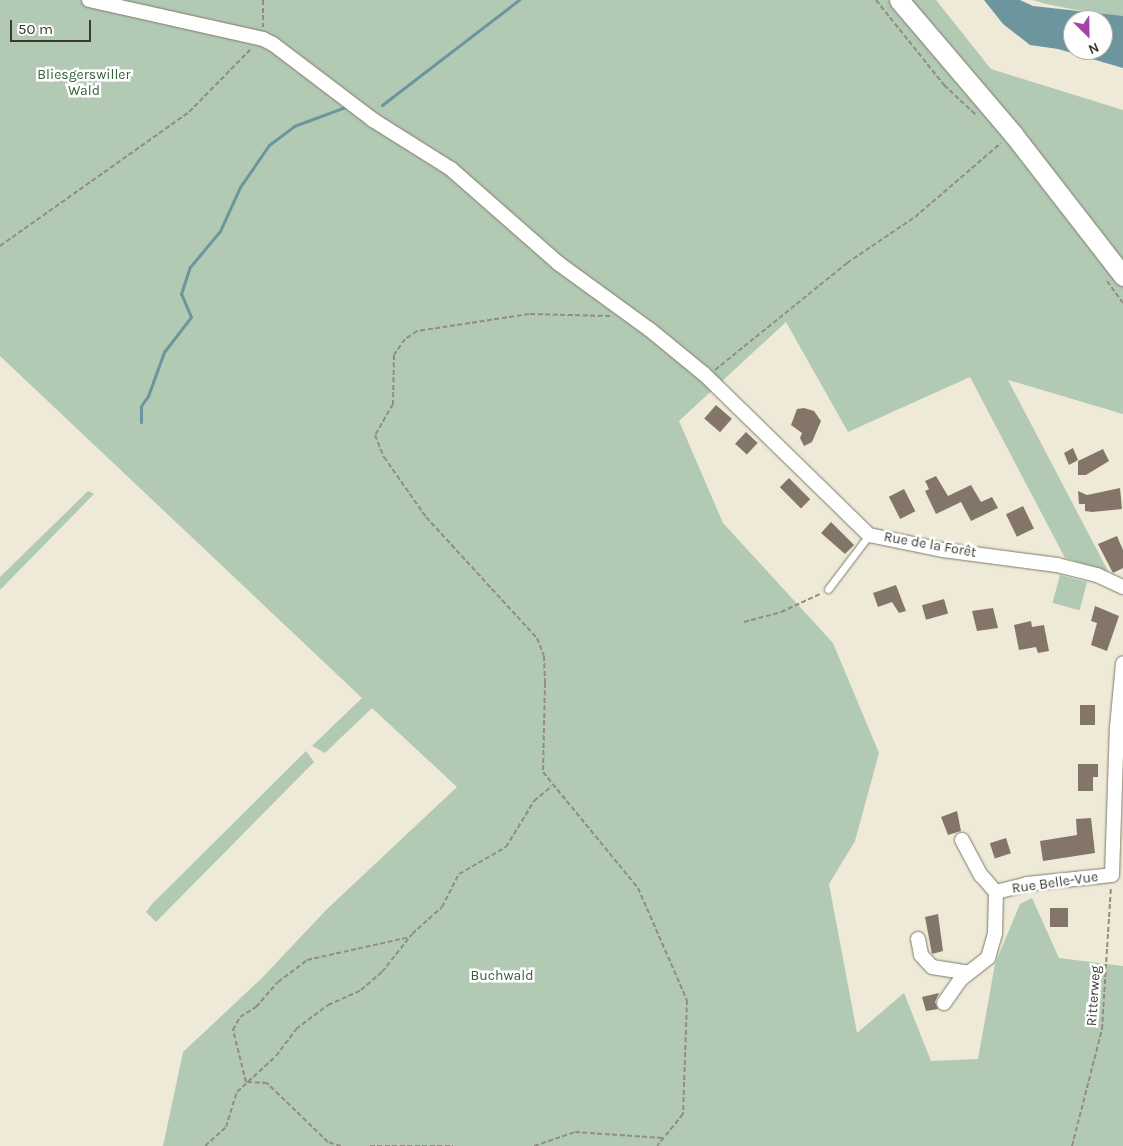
<!DOCTYPE html>
<meta charset="utf-8">
<style>
body{margin:0}
#map{position:relative;width:1123px;height:1146px;overflow:hidden;background:#eeead7;font-family:Karla,sans-serif}
div>[style]{position:absolute}
[style*='--x']{left:calc(var(--x)*1px);top:calc(var(--y)*1px);width:calc(var(--w)*1px);rotate:calc(var(--a)*1deg)}
.green>*{inset:0;background:#b2cab4;transform-origin:0 0}
.water>*{inset:0;background:#6c959d}
.stream>*{height:3px;margin:-1.5px;padding:0 1.5px;transform-origin:1.5px;border-radius:1.5px;background:#6c959d}
.building>*{inset:0;background:#837669;transform-origin:0 0}
.path>*{height:2px;margin-top:-1px;transform-origin:0;background:repeating-linear-gradient(90deg,#918e81 0 5px,transparent 0 7.5px)}
.roads{filter:drop-shadow(0 0 1px #7e7a6a) drop-shadow(0 0 1px #7e7a6a)}
.lane>*{height:7px;margin:-3.5px;padding:0 3.5px;transform-origin:3.5px;border-radius:3.5px;background:#fff}
.street>*{height:14px;margin:-7px;padding:0 7px;transform-origin:7px;border-radius:7px;background:#fff}
.secondary>*{height:19px;margin:-9.5px;padding:0 9.5px;transform-origin:9.5px;border-radius:9.5px;background:#fff}
span{translate:-50% -50%;white-space:nowrap;text-align:center;line-height:1.15;-webkit-text-stroke:5px #fff;paint-order:stroke}
.park-label{font-size:14px;color:#34603b}
.street-label{font-size:14px;color:#3b3932}
.north{position:absolute;left:1063px;top:10px;width:50px;height:50px;box-sizing:border-box;background:#fff;border:1px solid #b1b0ad;border-radius:50%;rotate:157deg;font-size:14px;font-weight:700;line-height:20px;text-align:center;color:#3b3932}
.north::after{content:'';display:block;margin:auto;width:18px;height:22px;background:#a543a9;clip-path:polygon(50% 0,100% 100%,50% 72%,0 100%)}
.scale{position:absolute;left:10px;top:20px;width:81px;height:22px;box-sizing:border-box;border:2px solid #3b3932;border-top:0;padding-left:6px;font-size:15px;line-height:18px;white-space:nowrap;color:#3b3932;-webkit-text-stroke:4px #fff;paint-order:stroke}
</style>
<div id="map">
<div class="green">
<div style="clip-path:polygon(0 0,936px 0,991px 69px,1123px 110px,1123px 414px,1008px 380px,1108px 571px,1065px 558px,970px 377px,848px 432px,786px 322px,679px 421px,723px 523px,833px 643px,879px 753px,855px 841px,829px 884px,857px 1033px,904px 993px,931px 1061px,978px 1059px,995px 964px,1020px 904px,1032px 898px,1059px 958px,1123px 966px,1123px 1146px,163px 1146px,183px 1052px,262px 978px,326px 910px,457px 787px,372px 708px,325px 753px,312px 746px,362px 698px,0 356px)"></div>
<div style="clip-path:polygon(1033px 0,1123px 0,1123px 19px,1046px 4px)"></div>
<div style="clip-path:polygon(88px 491px,94px 494px,0 590px,0 577px)"></div>
<div style="left:1060px;top:575px;width:28px;height:29px;rotate:15deg"></div>
<div style="clip-path:polygon(306px 751px,314px 762px,156px 922px,146px 912px,152px 904px)"></div>
</div>
<div class="water">
<div style="clip-path:polygon(evenodd,984px 0,1020px 0,1033px 6px,1123px 16px,1123px 68px,1058px 49px,1030px 45px,1003px 24px,984px 0,1073px 20px,1103px 20px,1103px 50px,1073px 50px,1073px 20px)"></div>
</div>
<div class="stream">
<div style="--x:382;--y:105;--w:173;--a:-37.5"></div>
<div style="--x:141;--y:422;--w:16;--a:-90"></div>
<div style="--x:141;--y:406;--w:12;--a:-55"></div>
<div style="--x:148;--y:396;--w:47;--a:-70"></div>
<div style="--x:164;--y:352;--w:44;--a:-52.4"></div>
<div style="--x:191;--y:317;--w:25;--a:-113"></div>
<div style="--x:181;--y:294;--w:28;--a:-72"></div>
<div style="--x:190;--y:267;--w:47;--a:-50.2"></div>
<div style="--x:220;--y:231;--w:48;--a:-65.6"></div>
<div style="--x:240;--y:187;--w:51;--a:-55.4"></div>
<div style="--x:269;--y:145;--w:31;--a:-37"></div>
<div style="--x:294;--y:126;--w:58;--a:-20.3"></div>
</div>
<div class="building">
<div style="left:716px;top:405px;width:21px;height:18px;rotate:41deg"></div>
<div style="clip-path:polygon(804px 408px,814px 411px,821px 421px,812px 442px,804px 446px,800px 438px,802px 433px,791px 425px,797px 409px)"></div>
<div style="left:746px;top:432px;width:16px;height:16px;rotate:43deg"></div>
<div style="clip-path:polygon(1073px 448px,1078px 460px,1069px 465px,1064px 453px)"></div>
<div style="clip-path:polygon(1103px 449px,1109px 461px,1086px 475px,1078px 475px,1078px 461px)"></div>
<div style="clip-path:polygon(936px 476px,948px 496px,971px 485px,981px 502px,992px 497px,998px 508px,971px 521px,961px 502px,936px 514px,925px 491px,929px 489px,925px 481px)"></div>
<div style="left:789px;top:478px;width:30px;height:13px;rotate:45deg"></div>
<div style="clip-path:polygon(1120px 488px,1122px 509px,1092px 512px,1085px 511px,1085px 504px,1079px 504px,1078px 491px,1087px 495px)"></div>
<div style="left:904px;top:489px;width:25px;height:17px;rotate:63deg"></div>
<div style="left:1023px;top:506px;width:25px;height:19px;rotate:64deg"></div>
<div style="clip-path:polygon(831px 522px,854px 545px,845px 554px,821px 533px)"></div>
<div style="clip-path:polygon(1117px 536px,1123px 550px,1123px 568px,1113px 573px,1098px 544px)"></div>
<div style="clip-path:polygon(896px 585px,906px 611px,899px 613px,892px 602px,878px 607px,873px 593px)"></div>
<div style="left:944px;top:599px;width:15px;height:23px;rotate:74deg"></div>
<div style="clip-path:polygon(1095px 606px,1119px 616px,1107px 651px,1091px 645px,1097px 623px,1091px 621px)"></div>
<div style="clip-path:polygon(993px 608px,998px 628px,977px 631px,972px 611px)"></div>
<div style="clip-path:polygon(1031px 621px,1032px 627px,1044px 625px,1049px 651px,1038px 653px,1036px 647px,1019px 650px,1014px 625px)"></div>
<div style="left:1095px;top:705px;width:20px;height:15px;rotate:90deg"></div>
<div style="clip-path:polygon(1078px 764px,1098px 764px,1098px 777px,1093px 777px,1093px 791px,1078px 791px)"></div>
<div style="clip-path:polygon(957px 811px,961px 831px,948px 835px,941px 817px)"></div>
<div style="clip-path:polygon(1091px 818px,1095px 853px,1043px 861px,1040px 841px,1077px 835px,1076px 819px)"></div>
<div style="left:1006px;top:838px;width:16px;height:17px;rotate:72deg"></div>
<div style="left:1050px;top:908px;width:18px;height:19px"></div>
<div style="clip-path:polygon(938px 914px,943px 951px,932px 954px,925px 917px)"></div>
<div style="clip-path:polygon(939px 993px,935px 1002px,938px 1009px,926px 1011px,922px 997px)"></div>
</div>
<div class="path">
<div style="--x:263;--y:0;--w:27;--a:90"></div>
<div style="--x:876;--y:0;--w:109;--a:51.3"></div>
<div style="--x:944;--y:85;--w:45;--a:43.2"></div>
<div style="--x:0;--y:246;--w:232;--a:-35.3"></div>
<div style="--x:189;--y:112;--w:88;--a:-45.5"></div>
<div style="--x:1107;--y:281;--w:27;--a:54"></div>
<div style="--x:610;--y:316;--w:81;--a:-178.6"></div>
<div style="--x:529;--y:314;--w:113;--a:171.4"></div>
<div style="--x:417;--y:331;--w:14;--a:146"></div>
<div style="--x:405;--y:339;--w:19;--a:125"></div>
<div style="--x:394;--y:355;--w:49;--a:91.2"></div>
<div style="--x:393;--y:404;--w:36;--a:120"></div>
<div style="--x:375;--y:435;--w:24;--a:68"></div>
<div style="--x:384;--y:457;--w:73;--a:55"></div>
<div style="--x:426;--y:517;--w:164;--a:47.5"></div>
<div style="--x:537;--y:638;--w:19;--a:69"></div>
<div style="--x:544;--y:656;--w:27;--a:88"></div>
<div style="--x:545;--y:683;--w:89;--a:91.3"></div>
<div style="--x:543;--y:772;--w:150;--a:50.7"></div>
<div style="--x:638;--y:888;--w:122;--a:66.4"></div>
<div style="--x:687;--y:1000;--w:114;--a:92"></div>
<div style="--x:683;--y:1114;--w:41;--a:129.1"></div>
<div style="--x:715;--y:370;--w:170;--a:-39"></div>
<div style="--x:847;--y:263;--w:82;--a:-34.1"></div>
<div style="--x:915;--y:217;--w:113;--a:-40.7"></div>
<div style="--x:744;--y:622;--w:38;--a:-15"></div>
<div style="--x:781;--y:612;--w:45;--a:-24.9"></div>
<div style="--x:205;--y:1146;--w:28;--a:-42"></div>
<div style="--x:226;--y:1127;--w:37;--a:-73"></div>
<div style="--x:237;--y:1092;--w:53;--a:-42.7"></div>
<div style="--x:276;--y:1056;--w:34;--a:-53"></div>
<div style="--x:296;--y:1029;--w:40;--a:-37"></div>
<div style="--x:328;--y:1005;--w:36;--a:-24"></div>
<div style="--x:361;--y:990;--w:28;--a:-41"></div>
<div style="--x:382;--y:972;--w:48;--a:-51.7"></div>
<div style="--x:412;--y:934;--w:40;--a:-42"></div>
<div style="--x:442;--y:907;--w:37;--a:-63"></div>
<div style="--x:459;--y:874;--w:54;--a:-29.9"></div>
<div style="--x:506;--y:847;--w:54;--a:-58.7"></div>
<div style="--x:534;--y:801;--w:23;--a:-40"></div>
<div style="--x:341;--y:1146;--w:14;--a:-163"></div>
<div style="--x:328;--y:1142;--w:85;--a:-136"></div>
<div style="--x:267;--y:1083;--w:21;--a:-177"></div>
<div style="--x:246;--y:1082;--w:54;--a:-104"></div>
<div style="--x:233;--y:1030;--w:15;--a:-62"></div>
<div style="--x:240;--y:1017;--w:19;--a:-32"></div>
<div style="--x:256;--y:1007;--w:33;--a:-49"></div>
<div style="--x:278;--y:982;--w:36;--a:-37"></div>
<div style="--x:307;--y:960;--w:106;--a:-12.6"></div>
<div style="--x:370;--y:1146;--w:83;--a:0"></div>
<div style="--x:534;--y:1146;--w:43;--a:-18.9"></div>
<div style="--x:575;--y:1132;--w:88;--a:3.9"></div>
<div style="--x:1072;--y:1146;--w:121;--a:-75.6"></div>
<div style="--x:1102;--y:1029;--w:142;--a:-86.4"></div>
</div>
<div class="roads">
<div class="lane">
<div style="--x:828;--y:589;--w:68;--a:-52.8"></div>
</div>
<div class="street">
<div style="--x:89;--y:0;--w:178;--a:12.6"></div>
<div style="--x:263;--y:39;--w:11;--a:27"></div>
<div style="--x:273;--y:44;--w:126;--a:37.2"></div>
<div style="--x:373;--y:120;--w:92;--a:32.1"></div>
<div style="--x:451;--y:169;--w:142;--a:41.3"></div>
<div style="--x:558;--y:263;--w:112;--a:36"></div>
<div style="--x:649;--y:329;--w:71;--a:39.3"></div>
<div style="--x:704;--y:374;--w:231;--a:44.3"></div>
<div style="--x:869;--y:535;--w:76;--a:11.5"></div>
<div style="--x:943;--y:550;--w:115;--a:7.5"></div>
<div style="--x:1057;--y:565;--w:41;--a:14"></div>
<div style="--x:1097;--y:575;--w:29;--a:25"></div>
<div style="--x:962;--y:840;--w:40;--a:62"></div>
<div style="--x:981;--y:875;--w:23;--a:49"></div>
<div style="--x:996;--y:892;--w:32;--a:-14"></div>
<div style="--x:1027;--y:884;--w:85;--a:-6"></div>
<div style="--x:1112;--y:875;--w:148;--a:-88.1"></div>
<div style="--x:1117;--y:727;--w:64;--a:-84.6"></div>
<div style="--x:918;--y:939;--w:16;--a:79"></div>
<div style="--x:921;--y:955;--w:16;--a:47"></div>
<div style="--x:932;--y:967;--w:37;--a:9"></div>
<div style="--x:944;--y:1003;--w:29;--a:-55"></div>
<div style="--x:961;--y:979;--w:34;--a:-38"></div>
<div style="--x:988;--y:958;--w:26;--a:-74"></div>
<div style="--x:995;--y:933;--w:41;--a:-88.6"></div>
</div>
<div class="secondary">
<div style="--x:899;--y:0;--w:176;--a:49.6"></div>
<div style="--x:1013;--y:134;--w:180;--a:52.2"></div>
</div>
</div>
<div class="park-label">
<span style="left:84px;top:83px">Bliesgerswiller<br>Wald</span>
<span style="left:502px;top:976px">Buchwald</span>
</div>
<div class="street-label">
<span style="left:930px;top:545px;rotate:10deg">Rue de la Forêt</span>
<span style="left:1055px;top:883px;rotate:-8deg">Rue Belle-Vue</span>
<span style="left:1094px;top:996px;rotate:-86deg">Ritterweg</span>
</div>
<div class="north">N</div>
<div class="scale">50 m</div>
</div>
